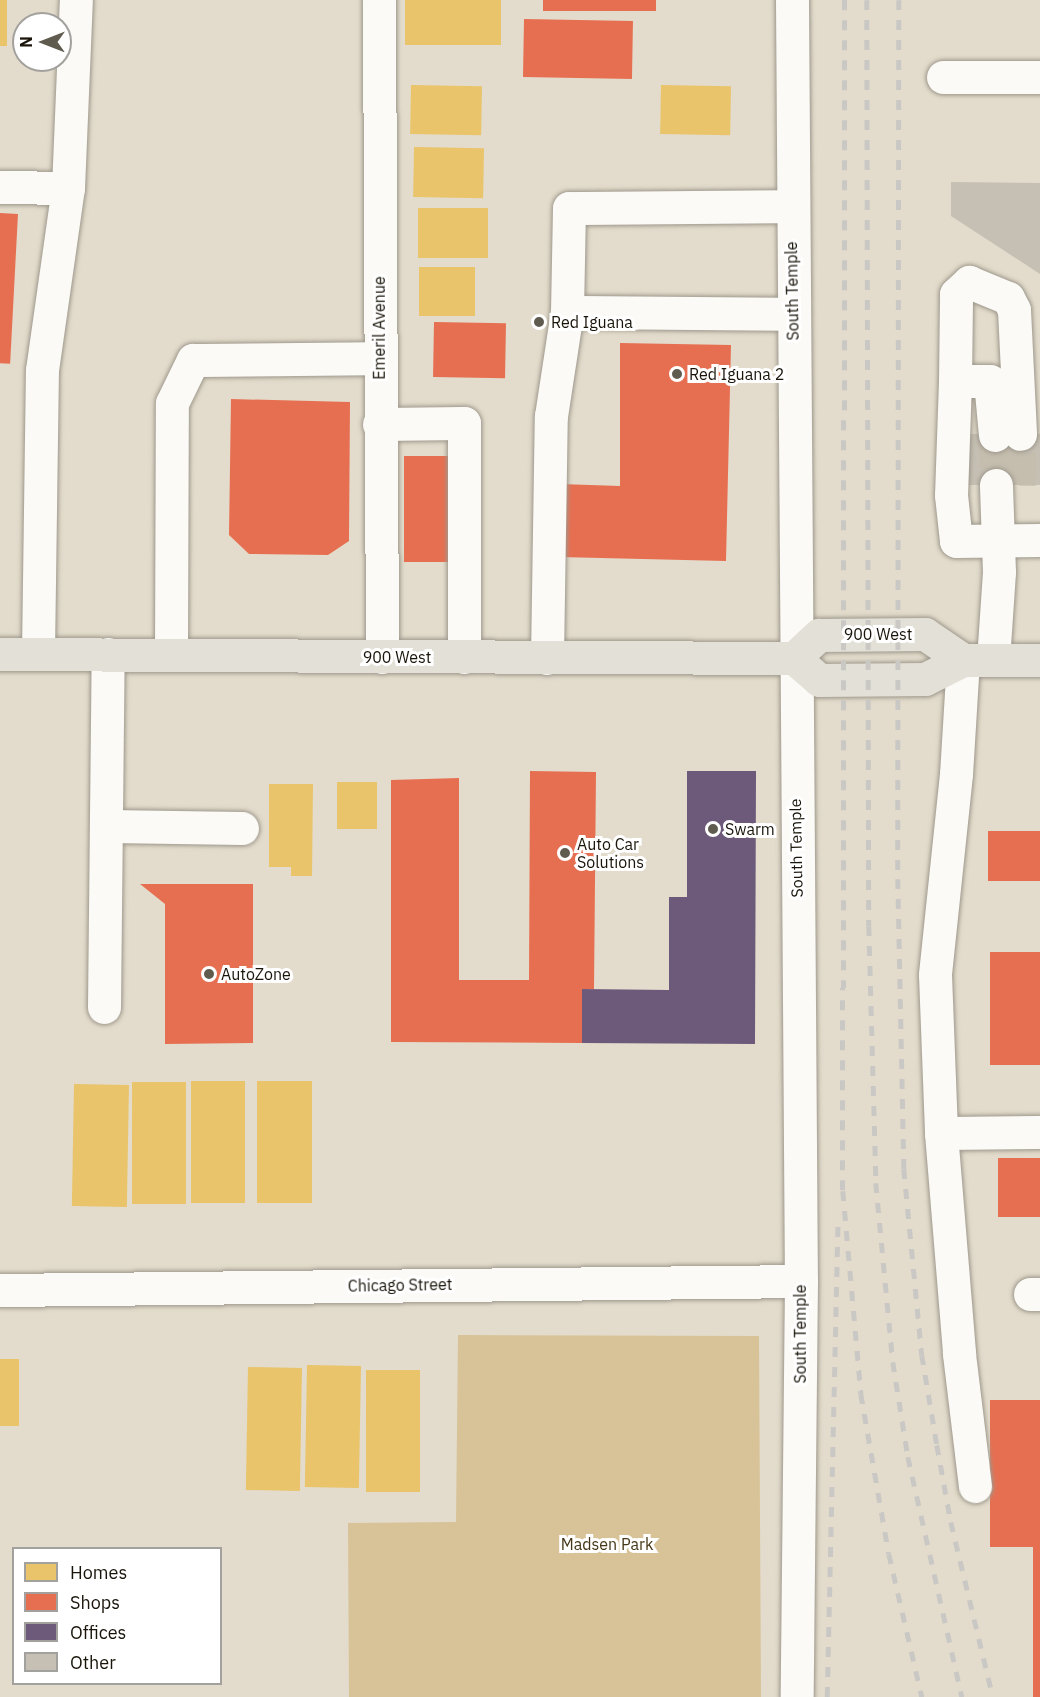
<!DOCTYPE html>
<style>
body{margin:0}
#map{position:relative;width:1040px;height:1697px;overflow:hidden;background:#e3dccc;font-family:"IBM Plex Sans",sans-serif}
div>[style]{position:absolute}
[style*='--x']{left:calc(var(--x)*1px);top:calc(var(--y)*1px);width:calc(var(--w)*1px);rotate:calc(var(--a)*1deg)}
.green>*{inset:0;background:#d7c397}
.homes>*{inset:0;background:#e9c46a;transform-origin:0 0}
.shops>*{inset:0;background:#e76f51;transform-origin:0 0}
.offices>*{inset:0;background:#6d597a}
.building>*{inset:0;background:#c6c0b4;transform-origin:0 0}
.minor-tunnel>*{height:33px;margin-top:-16.5px;transform-origin:0;background:repeating-linear-gradient(90deg,#c5beaf 0 33px,transparent 0 49px)}
.roads{filter:drop-shadow(0 0 2px #9e988c) drop-shadow(0 0 2px #9e988c)}
.minor>*{height:33px;margin:-16.5px;padding:0 16.5px;transform-origin:16.5px;border-radius:16.5px;background:#fbfaf7}
.major>*{height:33px;margin:-16.5px;padding:0 16.5px;transform-origin:16.5px;border-radius:16.5px;background:#e3e1d7}
.rail>*{height:4.5px;margin-top:-2.25px;transform-origin:0;background:repeating-linear-gradient(90deg,#cac8c4 0 10px,transparent 0 20px)}
.dots>*{width:16px;height:16px;translate:-50% -50%;box-sizing:border-box;border:3px solid #fff;border-radius:50%}
span{translate:-50% -50%;white-space:nowrap;text-align:center;line-height:1.15;-webkit-text-stroke:6px #fff;paint-order:stroke}
.street-label{font-size:16px;color:#1a150b}
.poi-label{font-size:16px;color:#1a150b}
.left{translate:0 -50%;text-align:left}
.park-label{font-size:16px;color:#443616}
.legend{position:absolute;left:12px;top:1547px;width:210px;height:138px;box-sizing:border-box;background:#fff;border:2px solid #a3a19d;margin:0;padding:8px 10px;list-style:none;font-size:18px;color:#1a150b}
.legend li{display:flex;align-items:center;gap:12px;height:30px}
.legend b{width:30px;border:2px solid #a3a19d}
.north{position:absolute;left:12px;top:12px;width:60px;height:60px;box-sizing:border-box;background:#fff;border:2px solid #a3a19d;border-radius:50%;rotate:270deg;font-size:16px;font-weight:700;line-height:24px;text-align:center;color:#1a150b}
.north::after{content:'';display:block;margin:auto;width:21px;height:27px;background:#605b4f;clip-path:polygon(50% 0,100% 100%,50% 72%,0 100%)}
</style>
<div id="map">
<div class="green">
<div style="clip-path:polygon(458px 1335px,759px 1336px,761px 1697px,349px 1697px,348px 1523px,456px 1522px)"></div>
</div>
<div class="homes">
<div style="left:0;top:0;width:7px;height:46px"></div>
<div style="left:405px;top:0;width:96px;height:45px"></div>
<div style="left:411px;top:85px;width:71px;height:49px;rotate:1deg"></div>
<div style="left:661px;top:85px;width:70px;height:49px;rotate:1deg"></div>
<div style="left:414px;top:147px;width:70px;height:50px;rotate:1deg"></div>
<div style="left:418px;top:208px;width:70px;height:50px"></div>
<div style="left:419px;top:267px;width:56px;height:49px"></div>
<div style="left:337px;top:782px;width:40px;height:47px"></div>
<div style="clip-path:polygon(269px 784px,313px 784px,312px 876px,291px 876px,291px 867px,269px 867px)"></div>
<div style="left:191px;top:1081px;width:54px;height:122px"></div>
<div style="left:257px;top:1081px;width:55px;height:122px"></div>
<div style="left:132px;top:1082px;width:54px;height:122px"></div>
<div style="left:74px;top:1084px;width:55px;height:122px;rotate:1deg"></div>
<div style="left:0;top:1359px;width:19px;height:67px"></div>
<div style="left:307px;top:1365px;width:54px;height:122px;rotate:1deg"></div>
<div style="left:248px;top:1367px;width:54px;height:123px;rotate:1deg"></div>
<div style="left:366px;top:1370px;width:54px;height:122px"></div>
</div>
<div class="shops">
<div style="left:543px;top:0;width:113px;height:11px"></div>
<div style="left:524px;top:19px;width:109px;height:58px;rotate:1deg"></div>
<div style="left:0;top:213px;width:18px;height:150px;rotate:3deg"></div>
<div style="left:434px;top:322px;width:72px;height:55px;rotate:1deg"></div>
<div style="clip-path:polygon(620px 343px,731px 345px,726px 561px,559px 557px,560px 484px,620px 486px)"></div>
<div style="clip-path:polygon(231px 399px,350px 402px,349px 541px,328px 555px,249px 554px,229px 535px)"></div>
<div style="left:404px;top:456px;width:46px;height:106px"></div>
<div style="clip-path:polygon(530px 771px,596px 772px,594px 989px,582px 989px,582px 1043px,391px 1042px,391px 780px,459px 778px,459px 980px,529px 980px)"></div>
<div style="left:988px;top:831px;width:52px;height:50px"></div>
<div style="clip-path:polygon(140px 884px,253px 884px,253px 1043px,165px 1044px,165px 904px)"></div>
<div style="left:990px;top:952px;width:50px;height:113px"></div>
<div style="left:998px;top:1158px;width:42px;height:59px"></div>
<div style="clip-path:polygon(990px 1400px,1040px 1400px,1040px 1697px,1033px 1697px,1033px 1547px,990px 1547px)"></div>
</div>
<div class="offices">
<div style="clip-path:polygon(687px 771px,756px 771px,755px 1044px,582px 1043px,582px 989px,669px 990px,669px 897px,687px 897px)"></div>
</div>
<div class="building">
<div style="clip-path:polygon(951px 182px,1040px 183px,1040px 274px,951px 216px)"></div>
<div style="left:1040px;top:434px;width:51px;height:75px;rotate:90deg"></div>
</div>
<div class="minor-tunnel">
<div style="--x:995;--y:435;--w:50;--a:88.9"></div>
<div style="--x:1019;--y:485;--w:51;--a:-88.9"></div>
</div>
<div class="roads">
<div class="minor">
<div style="--x:379;--y:0;--w:657;--a:89.74"></div>
<div style="--x:792;--y:0;--w:1281;--a:89.6"></div>
<div style="--x:801;--y:1281;--w:416;--a:90.6"></div>
<div style="--x:943;--y:77;--w:97;--a:0"></div>
<div style="--x:0;--y:187;--w:68;--a:0.8"></div>
<div style="--x:567;--y:312;--w:226;--a:0.5"></div>
<div style="--x:955;--y:381;--w:87;--a:-89.3"></div>
<div style="--x:956;--y:294;--w:18;--a:-43"></div>
<div style="--x:969;--y:282;--w:42;--a:22.3"></div>
<div style="--x:1008;--y:298;--w:13;--a:63"></div>
<div style="--x:1014;--y:310;--w:124;--a:87.2"></div>
<div style="--x:379;--y:424;--w:85;--a:-0.7"></div>
<div style="--x:464;--y:423;--w:234;--a:90"></div>
<div style="--x:995;--y:435;--w:54;--a:-95.3"></div>
<div style="--x:990;--y:381;--w:35;--a:180"></div>
<div style="--x:955;--y:381;--w:114;--a:92"></div>
<div style="--x:951;--y:495;--w:46;--a:83.8"></div>
<div style="--x:956;--y:541;--w:84;--a:-0.7"></div>
<div style="--x:38;--y:653;--w:283;--a:-89.2"></div>
<div style="--x:42;--y:370;--w:184;--a:-81.9"></div>
<div style="--x:68;--y:188;--w:188;--a:-87.6"></div>
<div style="--x:171;--y:654;--w:251;--a:-89.8"></div>
<div style="--x:172;--y:403;--w:48;--a:-64"></div>
<div style="--x:193;--y:360;--w:186;--a:-0.6"></div>
<div style="--x:547;--y:658;--w:242;--a:-89.1"></div>
<div style="--x:551;--y:416;--w:105;--a:-81.3"></div>
<div style="--x:567;--y:312;--w:104;--a:-88.9"></div>
<div style="--x:569;--y:208;--w:222;--a:-0.5"></div>
<div style="--x:963;--y:660;--w:114;--a:93.5"></div>
<div style="--x:956;--y:774;--w:202;--a:96"></div>
<div style="--x:935;--y:975;--w:158;--a:87.8"></div>
<div style="--x:941;--y:1133;--w:222;--a:85.3"></div>
<div style="--x:959;--y:1354;--w:133;--a:83.1"></div>
<div style="--x:993;--y:660;--w:88;--a:-86.1"></div>
<div style="--x:999;--y:572;--w:87;--a:-92"></div>
<div style="--x:108;--y:826;--w:134;--a:0.9"></div>
<div style="--x:104;--y:1007;--w:353;--a:-89.4"></div>
<div style="--x:941;--y:1133;--w:99;--a:-0.6"></div>
<div style="--x:0;--y:1290;--w:801;--a:-0.64"></div>
<div style="--x:1030;--y:1294;--w:10;--a:0"></div>
</div>
<div class="major">
<div style="--x:0;--y:654;--w:794;--a:0.29"></div>
<div style="--x:794;--y:658;--w:33;--a:41"></div>
<div style="--x:819;--y:680;--w:106;--a:-0.5"></div>
<div style="--x:925;--y:679;--w:42;--a:-26.6"></div>
<div style="--x:963;--y:660;--w:77;--a:0"></div>
<div style="--x:794;--y:658;--w:34;--a:-43"></div>
<div style="--x:819;--y:635;--w:106;--a:-0.5"></div>
<div style="--x:925;--y:634;--w:46;--a:34.4"></div>
</div>
</div>
<div class="rail">
<div style="--x:845;--y:0;--w:1191;--a:90.1"></div>
<div style="--x:843;--y:1191;--w:204;--a:84.9"></div>
<div style="--x:861;--y:1394;--w:162;--a:80.1"></div>
<div style="--x:889;--y:1554;--w:147;--a:77"></div>
<div style="--x:867;--y:0;--w:926;--a:89.88"></div>
<div style="--x:869;--y:926;--w:257;--a:88.4"></div>
<div style="--x:876;--y:1183;--w:180;--a:84.6"></div>
<div style="--x:893;--y:1362;--w:96;--a:81"></div>
<div style="--x:908;--y:1457;--w:246;--a:77.3"></div>
<div style="--x:899;--y:0;--w:879;--a:90.07"></div>
<div style="--x:898;--y:879;--w:290;--a:88.8"></div>
<div style="--x:904;--y:1169;--w:187;--a:84.5"></div>
<div style="--x:922;--y:1355;--w:91;--a:80.5"></div>
<div style="--x:937;--y:1445;--w:78;--a:79.7"></div>
<div style="--x:951;--y:1522;--w:180;--a:76.5"></div>
<div style="--x:827;--y:1697;--w:471;--a:-88.7"></div>
</div>
<div class="dots">
<div style="left:539px;top:322px;background:#605b4f"></div>
<div style="left:677px;top:374px;background:#605b4f"></div>
<div style="left:713px;top:829px;background:#605b4f"></div>
<div style="left:565px;top:853px;background:#605b4f"></div>
<div style="left:209px;top:974px;background:#605b4f"></div>
</div>
<div class="street-label">
<span style="left:792px;top:291px;rotate:-91deg">South Temple</span>
<span style="left:379px;top:328px;rotate:-90deg">Emeril Avenue</span>
<span style="left:878px;top:634px">900 West</span>
<span style="left:397px;top:657px">900 West</span>
<span style="left:796px;top:848px;rotate:-91deg">South Temple</span>
<span style="left:400px;top:1285px;rotate:-1deg">Chicago Street</span>
<span style="left:800px;top:1334px;rotate:-90deg">South Temple</span>
</div>
<div class="poi-label">
<span class="left" style="left:551px;top:322px">Red Iguana</span>
<span class="left" style="left:689px;top:374px">Red Iguana 2</span>
<span class="left" style="left:725px;top:829px">Swarm</span>
<span class="left" style="left:577px;top:853px">Auto Car<br>Solutions</span>
<span class="left" style="left:221px;top:974px">AutoZone</span>
</div>
<div class="park-label">
<span style="left:607px;top:1544px">Madsen Park</span>
</div>
<ul class="legend">
<li><b style="height:16px;background:#e9c46a"></b>Homes</li>
<li><b style="height:16px;background:#e76f51"></b>Shops</li>
<li><b style="height:16px;background:#6d597a"></b>Offices</li>
<li><b style="height:16px;background:#c6c0b4"></b>Other</li>
</ul>
<div class="north">N</div>
</div>
